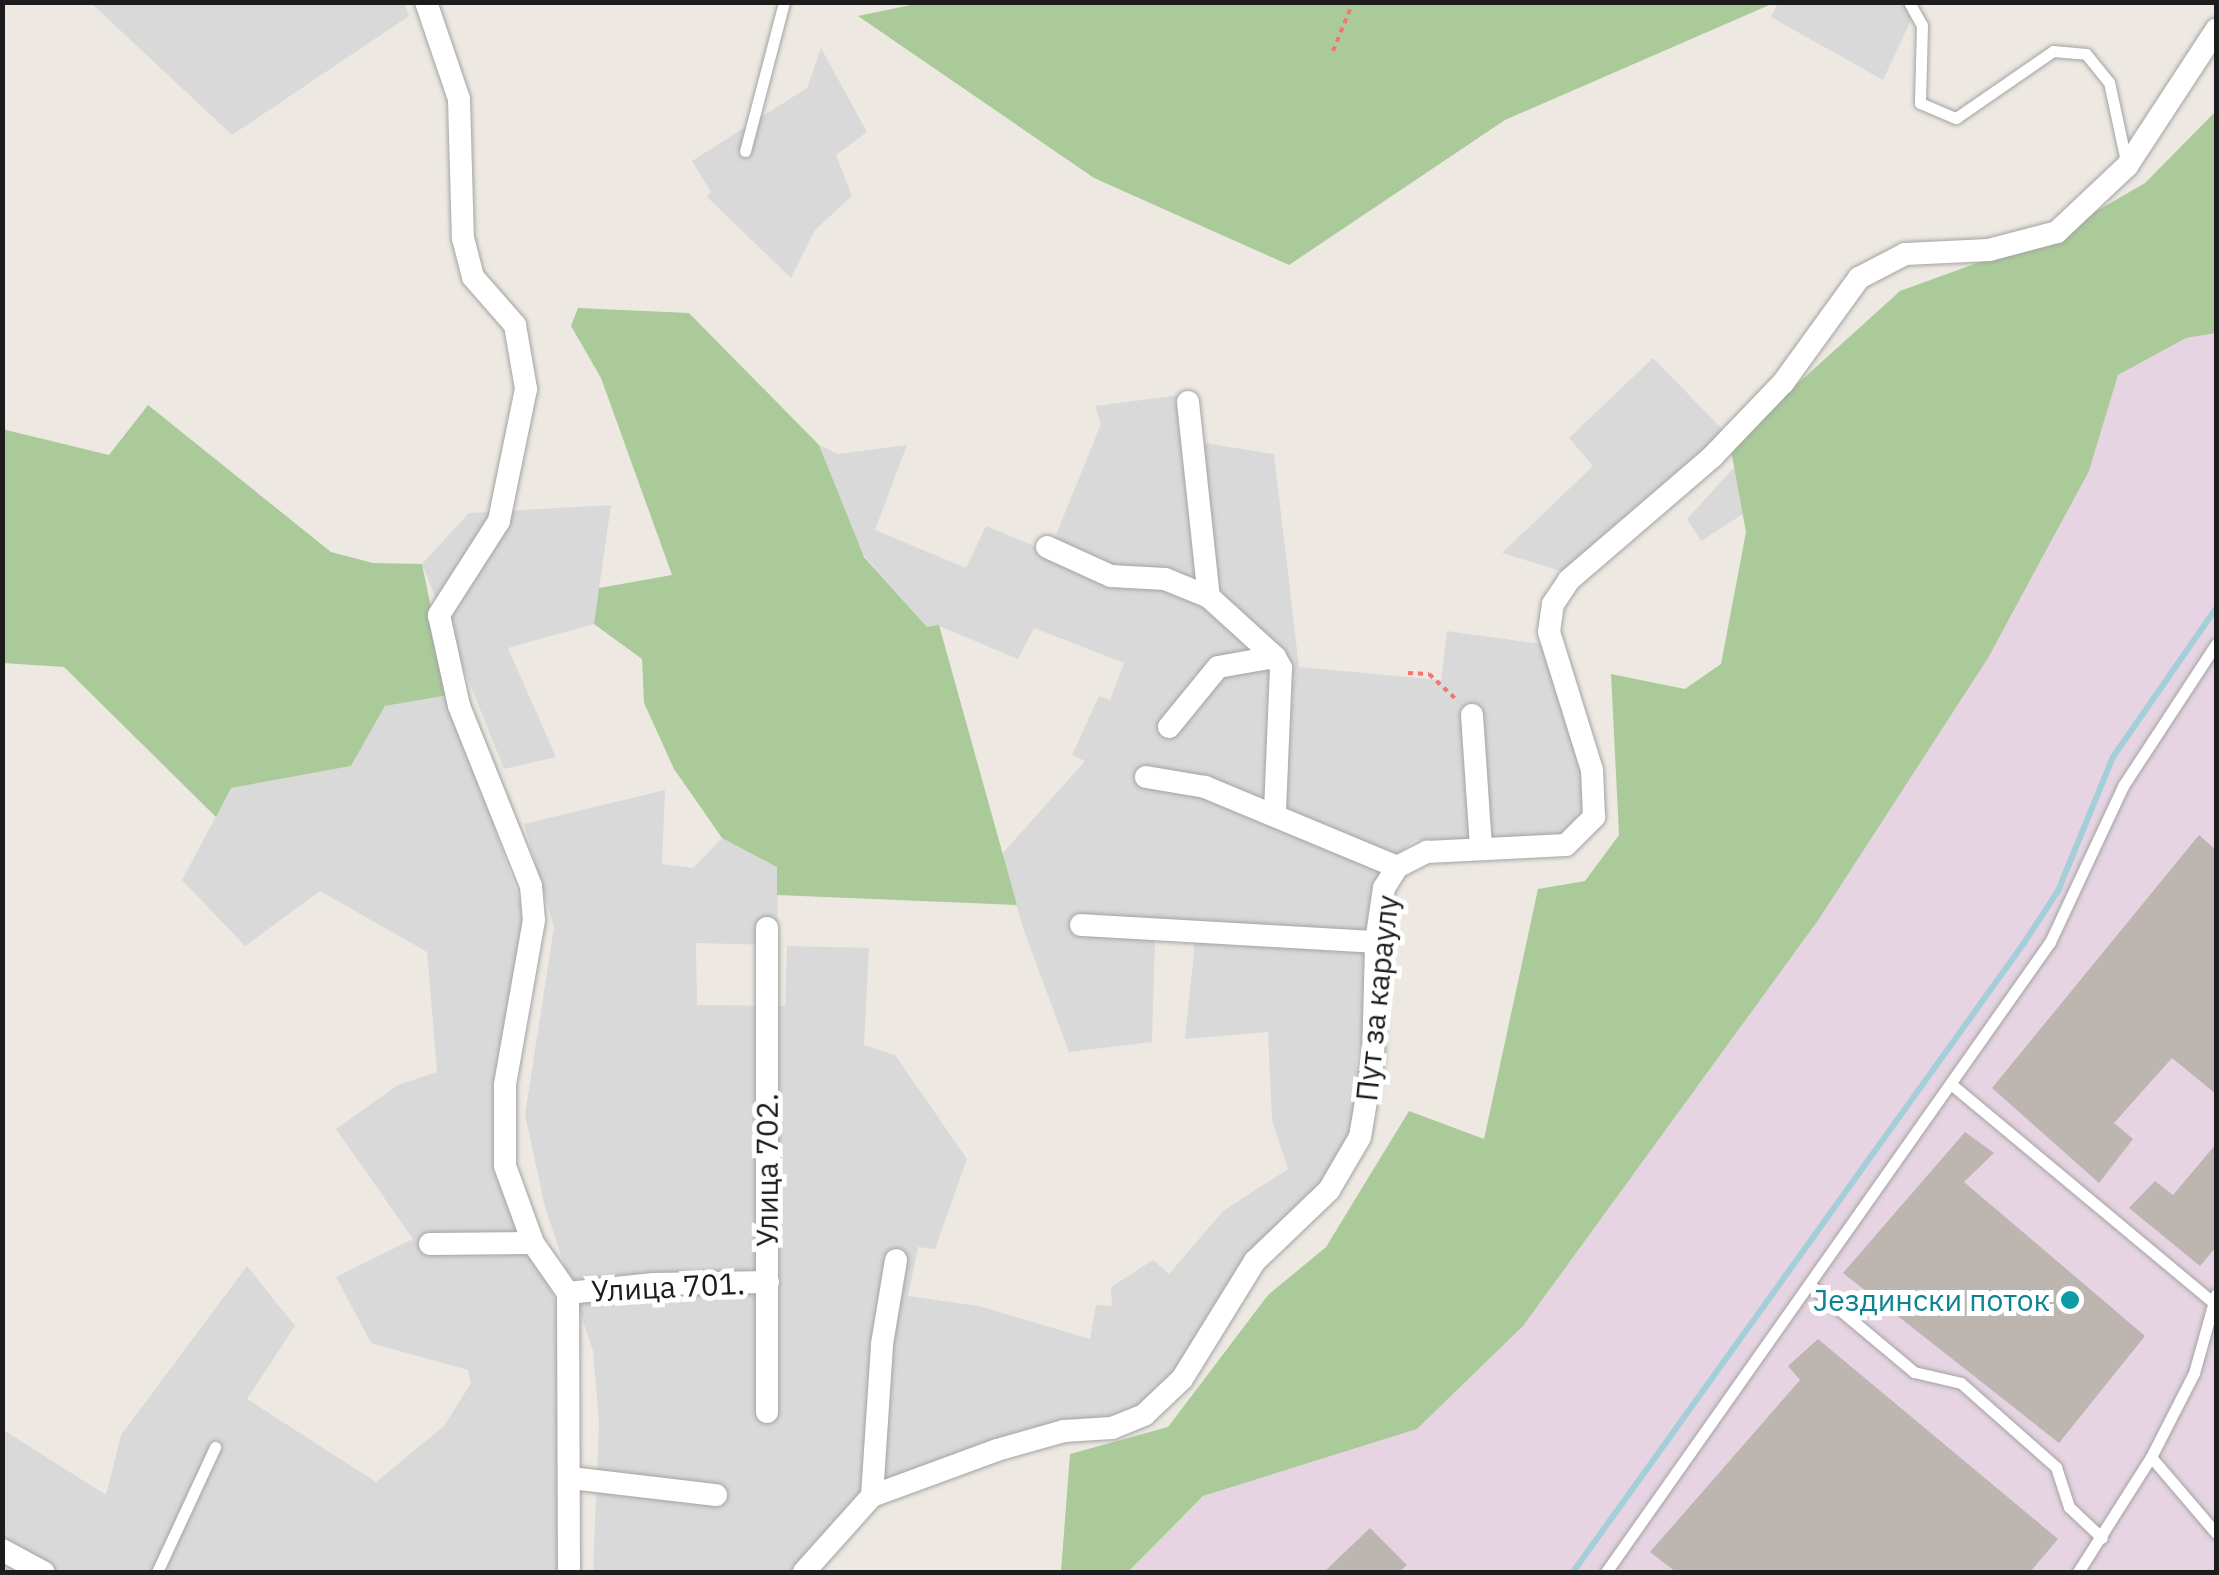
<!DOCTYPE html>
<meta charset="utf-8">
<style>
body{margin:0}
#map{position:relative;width:2219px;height:1575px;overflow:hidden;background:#ede9e2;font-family:"IBM Plex Sans",sans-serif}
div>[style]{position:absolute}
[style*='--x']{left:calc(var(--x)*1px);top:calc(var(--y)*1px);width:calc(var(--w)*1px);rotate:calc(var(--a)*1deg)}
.residential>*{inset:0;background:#dad9d9}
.industrial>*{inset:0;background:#e6d4e3}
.forest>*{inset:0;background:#aacb99}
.stream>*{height:6px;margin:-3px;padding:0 3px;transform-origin:3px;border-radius:3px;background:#a4cfd9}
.building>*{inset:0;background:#bdb5af}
.path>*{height:4px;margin-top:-2px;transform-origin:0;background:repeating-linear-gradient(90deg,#f3766e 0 5px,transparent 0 10px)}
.roads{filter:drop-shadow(0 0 2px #a3a3a3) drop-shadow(0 0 2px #a3a3a3)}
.service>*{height:11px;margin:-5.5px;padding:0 5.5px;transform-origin:5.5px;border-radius:5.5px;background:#fff}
.minor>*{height:22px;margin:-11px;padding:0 11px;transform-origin:11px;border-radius:11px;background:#fff}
.dots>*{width:28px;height:28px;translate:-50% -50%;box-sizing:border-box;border:5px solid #fff;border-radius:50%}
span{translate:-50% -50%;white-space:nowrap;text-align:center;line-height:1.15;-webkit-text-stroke:10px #fff;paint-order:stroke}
.street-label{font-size:30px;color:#1c1c1c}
.culture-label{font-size:30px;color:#0d838f}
.right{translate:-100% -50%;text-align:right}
.frame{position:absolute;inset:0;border:5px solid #1c1c1c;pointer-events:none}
</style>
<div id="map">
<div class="residential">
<div style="clip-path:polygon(404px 2px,409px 16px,232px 135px,91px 3px)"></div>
<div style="clip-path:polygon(1778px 3px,1919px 3px,1883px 80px,1771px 17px)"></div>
<div style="clip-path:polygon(821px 48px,867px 132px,836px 155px,852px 196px,815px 230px,791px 278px,707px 197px,711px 192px,692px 161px,807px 88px)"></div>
<div style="clip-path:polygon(1653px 358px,1728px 435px,1577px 576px,1502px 553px,1593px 466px,1569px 438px)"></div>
<div style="clip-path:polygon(1188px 394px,1198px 442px,1274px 454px,1299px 667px,1441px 680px,1447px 631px,1554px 646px,1589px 775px,1588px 811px,1568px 837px,1415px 840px,1390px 860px,1350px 1151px,1255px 1265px,1159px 1404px,884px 1484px,802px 1572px,593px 1572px,599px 1423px,593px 1351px,545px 1207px,525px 1115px,554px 927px,524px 824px,665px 790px,662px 864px,693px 868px,722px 838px,778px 867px,777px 945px,696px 943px,697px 1005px,785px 1006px,787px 946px,869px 948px,864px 1045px,895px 1055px,967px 1159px,935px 1249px,918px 1247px,908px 1296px,979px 1306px,1090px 1339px,1096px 1305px,1112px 1306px,1111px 1287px,1153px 1260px,1169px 1274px,1223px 1211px,1288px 1169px,1272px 1120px,1268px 1032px,1185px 1039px,1195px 942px,1155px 941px,1152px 1042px,1069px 1052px,1023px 928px,1002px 854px,1085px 761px,1072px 755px,1099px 696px,1110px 700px,1124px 663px,1034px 628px,1018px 659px,939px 626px,927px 627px,860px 551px,819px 445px,838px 454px,907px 445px,875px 530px,966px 568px,986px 526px,1049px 552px,1101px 424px,1095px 406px)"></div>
<div style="clip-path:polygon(1749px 451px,1776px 493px,1701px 541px,1687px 519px)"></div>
<div style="clip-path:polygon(611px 505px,594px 624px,508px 648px,556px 757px,504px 769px,422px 564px,469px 513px)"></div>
<div style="clip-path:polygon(449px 695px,521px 905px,523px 955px,494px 1113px,496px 1178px,556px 1301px,560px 1572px,3px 1572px,2px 1429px,106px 1495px,121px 1435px,247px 1266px,295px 1326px,247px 1399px,376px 1482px,444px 1426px,471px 1383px,468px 1370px,371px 1343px,336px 1277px,413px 1239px,336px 1129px,398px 1085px,437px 1072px,427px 952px,320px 891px,245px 946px,182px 880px,231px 788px,351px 766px,385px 706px)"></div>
</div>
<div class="industrial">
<div style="clip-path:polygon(2216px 333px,2216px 1572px,1128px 1572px,1203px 1496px,1417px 1429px,1523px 1326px,1819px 919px,2089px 471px,2118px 375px,2186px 338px)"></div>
</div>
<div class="forest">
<div style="clip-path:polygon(920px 3px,920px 2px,1774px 3px,1505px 120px,1289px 265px,1094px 178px,858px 16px)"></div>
<div style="clip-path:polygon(2216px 111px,2216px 333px,2186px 338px,2118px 375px,2089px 471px,1988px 658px,1819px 919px,1523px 1326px,1417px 1429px,1203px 1496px,1128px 1572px,1061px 1572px,1070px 1454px,1168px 1427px,1268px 1295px,1326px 1247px,1409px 1111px,1484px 1139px,1538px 889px,1585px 881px,1619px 835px,1611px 674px,1685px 689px,1721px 664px,1746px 532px,1730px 445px,1900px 291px,2057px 234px,2145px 183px)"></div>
<div style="clip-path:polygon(578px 308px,689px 313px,819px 445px,864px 557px,927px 627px,939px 625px,1017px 905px,777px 895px,777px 867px,722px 838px,674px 769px,644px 703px,642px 659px,594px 624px,599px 588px,672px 575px,601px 378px,571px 326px)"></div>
<div style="clip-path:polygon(148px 405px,331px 552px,373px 563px,422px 564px,449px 695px,385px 706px,351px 766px,231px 788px,216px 817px,64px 667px,3px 663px,2px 429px,109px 455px)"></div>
</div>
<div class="stream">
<div style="--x:1573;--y:1572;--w:774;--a:-54.36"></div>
<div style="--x:2024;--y:943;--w:62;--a:-56.8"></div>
<div style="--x:2058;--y:891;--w:145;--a:-67.7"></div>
<div style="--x:2113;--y:757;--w:181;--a:-55.3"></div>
</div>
<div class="building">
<div style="clip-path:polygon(2199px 835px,2216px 850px,2216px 1094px,2172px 1058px,2114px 1123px,2133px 1139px,2099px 1183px,1992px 1088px)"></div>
<div style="clip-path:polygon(1965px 1132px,1994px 1153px,1964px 1182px,2145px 1336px,2059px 1443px,1843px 1273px)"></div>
<div style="clip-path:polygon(2216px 1144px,2216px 1247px,2200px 1266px,2129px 1208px,2155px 1181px,2173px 1195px)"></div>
<div style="clip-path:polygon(1818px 1339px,2058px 1539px,2030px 1572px,1676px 1572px,1650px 1552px,1800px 1380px,1788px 1366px)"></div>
<div style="clip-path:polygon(1370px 1528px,1407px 1565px,1399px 1572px,1324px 1572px)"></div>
</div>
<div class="path">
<div style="--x:1333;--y:51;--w:53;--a:-67.8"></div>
<div style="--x:1408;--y:673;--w:21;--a:3"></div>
<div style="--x:1429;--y:674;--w:40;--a:43"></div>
</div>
<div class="roads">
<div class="service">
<div style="--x:1909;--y:2;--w:26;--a:61"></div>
<div style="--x:1922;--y:25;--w:78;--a:91.5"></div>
<div style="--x:1920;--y:103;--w:39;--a:23"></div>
<div style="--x:1956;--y:118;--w:118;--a:-34.6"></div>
<div style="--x:2053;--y:51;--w:33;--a:5"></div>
<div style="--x:2086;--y:54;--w:36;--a:51"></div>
<div style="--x:2109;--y:82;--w:81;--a:77.9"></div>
<div style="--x:745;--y:151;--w:154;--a:-75.3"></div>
<div style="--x:1951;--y:1084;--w:345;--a:39.8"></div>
<div style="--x:1810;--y:1285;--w:136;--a:39.9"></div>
<div style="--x:1914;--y:1372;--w:48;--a:13.2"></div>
<div style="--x:1961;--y:1383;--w:127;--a:41.5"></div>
<div style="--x:2056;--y:1467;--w:42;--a:72"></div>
<div style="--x:2069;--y:1507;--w:45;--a:43.2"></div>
<div style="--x:2151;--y:1457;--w:100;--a:49.5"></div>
<div style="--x:157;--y:1572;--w:138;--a:-65.1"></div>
<div style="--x:1606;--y:1572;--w:771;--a:-54.83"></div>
<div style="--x:2050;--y:942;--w:172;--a:-64.9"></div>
<div style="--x:2123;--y:786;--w:170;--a:-56.8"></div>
<div style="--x:2078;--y:1572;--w:136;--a:-57.6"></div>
<div style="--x:2151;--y:1457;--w:94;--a:-62.9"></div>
<div style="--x:2194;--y:1373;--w:82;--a:-74.4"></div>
</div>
<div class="minor">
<div style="--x:426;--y:2;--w:102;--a:71.2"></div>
<div style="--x:459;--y:99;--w:139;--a:88.4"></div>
<div style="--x:463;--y:238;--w:40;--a:75.6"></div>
<div style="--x:473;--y:277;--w:64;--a:48.8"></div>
<div style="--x:515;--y:325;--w:65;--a:80.2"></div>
<div style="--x:526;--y:389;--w:135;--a:101.6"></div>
<div style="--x:499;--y:521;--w:112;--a:122.6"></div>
<div style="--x:439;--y:615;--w:93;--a:77.6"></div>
<div style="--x:459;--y:706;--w:194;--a:68.2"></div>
<div style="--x:531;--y:886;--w:34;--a:85"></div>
<div style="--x:534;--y:920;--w:168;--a:100"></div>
<div style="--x:505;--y:1085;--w:81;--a:90"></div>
<div style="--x:505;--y:1166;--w:82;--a:70"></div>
<div style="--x:533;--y:1243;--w:61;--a:55"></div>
<div style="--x:568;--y:1293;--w:279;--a:89.8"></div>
<div style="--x:1188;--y:402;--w:196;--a:83.9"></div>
<div style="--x:1047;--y:547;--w:70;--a:24.4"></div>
<div style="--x:1111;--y:576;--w:54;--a:3.2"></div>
<div style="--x:1165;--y:579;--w:48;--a:22.2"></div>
<div style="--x:1209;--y:597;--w:89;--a:42.3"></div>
<div style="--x:1275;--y:657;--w:13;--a:61"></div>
<div style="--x:1281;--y:668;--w:145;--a:92.4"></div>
<div style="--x:1472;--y:715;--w:132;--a:86.1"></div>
<div style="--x:1169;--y:727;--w:77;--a:-50.8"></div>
<div style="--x:1218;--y:667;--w:58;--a:-10"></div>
<div style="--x:1146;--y:777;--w:60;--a:9.6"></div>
<div style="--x:1205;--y:787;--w:208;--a:22.6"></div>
<div style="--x:1081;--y:925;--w:295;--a:3.3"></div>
<div style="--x:767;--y:928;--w:484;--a:90"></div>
<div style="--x:430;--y:1244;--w:103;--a:-0.6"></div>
<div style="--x:568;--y:1293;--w:86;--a:-6"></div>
<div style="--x:654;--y:1284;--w:114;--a:-1"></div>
<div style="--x:571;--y:1478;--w:146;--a:6.7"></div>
<div style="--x:872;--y:1496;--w:152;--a:-86.2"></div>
<div style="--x:882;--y:1344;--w:85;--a:-80.5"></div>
<div style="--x:2;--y:1550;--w:47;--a:28.2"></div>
<div style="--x:804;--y:1572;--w:102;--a:-48.2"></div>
<div style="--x:872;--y:1496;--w:133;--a:-20.2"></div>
<div style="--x:997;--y:1450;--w:70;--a:-15.8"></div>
<div style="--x:1064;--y:1431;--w:48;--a:-3.6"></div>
<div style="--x:1112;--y:1428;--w:35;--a:-22"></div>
<div style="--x:1144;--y:1415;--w:52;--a:-43.5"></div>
<div style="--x:1182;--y:1379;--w:139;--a:-58.3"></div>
<div style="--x:1255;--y:1261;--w:103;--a:-43.8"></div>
<div style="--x:1329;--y:1190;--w:61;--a:-59.7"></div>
<div style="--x:1360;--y:1137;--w:78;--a:-80.4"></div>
<div style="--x:1373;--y:1060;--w:118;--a:-88.5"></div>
<div style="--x:1376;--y:942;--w:55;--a:-81.6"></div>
<div style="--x:1384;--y:888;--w:25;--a:-58"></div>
<div style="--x:1397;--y:867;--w:34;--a:-27"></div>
<div style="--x:1427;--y:852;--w:139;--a:-2.9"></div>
<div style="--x:1566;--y:845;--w:40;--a:-45"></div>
<div style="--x:1594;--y:817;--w:47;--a:-92.4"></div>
<div style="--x:1592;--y:770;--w:145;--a:-107.3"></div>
<div style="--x:1549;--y:632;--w:28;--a:-82"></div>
<div style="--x:1553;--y:604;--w:29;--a:-56"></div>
<div style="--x:1569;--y:580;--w:189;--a:-40.7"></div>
<div style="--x:1712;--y:457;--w:103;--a:-46.2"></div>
<div style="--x:1783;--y:383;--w:130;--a:-54.1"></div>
<div style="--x:1859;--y:278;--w:52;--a:-27.6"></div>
<div style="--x:1905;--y:254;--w:84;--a:-2.7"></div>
<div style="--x:1989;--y:250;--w:70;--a:-14.8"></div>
<div style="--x:2057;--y:232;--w:96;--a:-43.3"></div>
<div style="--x:2127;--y:166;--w:163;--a:-56.8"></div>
</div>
</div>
<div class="dots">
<div style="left:2070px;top:1300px;background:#0f9aa8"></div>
</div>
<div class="street-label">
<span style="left:1377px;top:998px;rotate:-84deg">Пут за караулу</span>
<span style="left:767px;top:1170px;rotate:-90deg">Улица 702.</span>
<span style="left:668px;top:1287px;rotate:-3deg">Улица 701.</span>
</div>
<div class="culture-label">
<span class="right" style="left:2050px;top:1300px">Јездински поток</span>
</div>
<div class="frame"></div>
</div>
